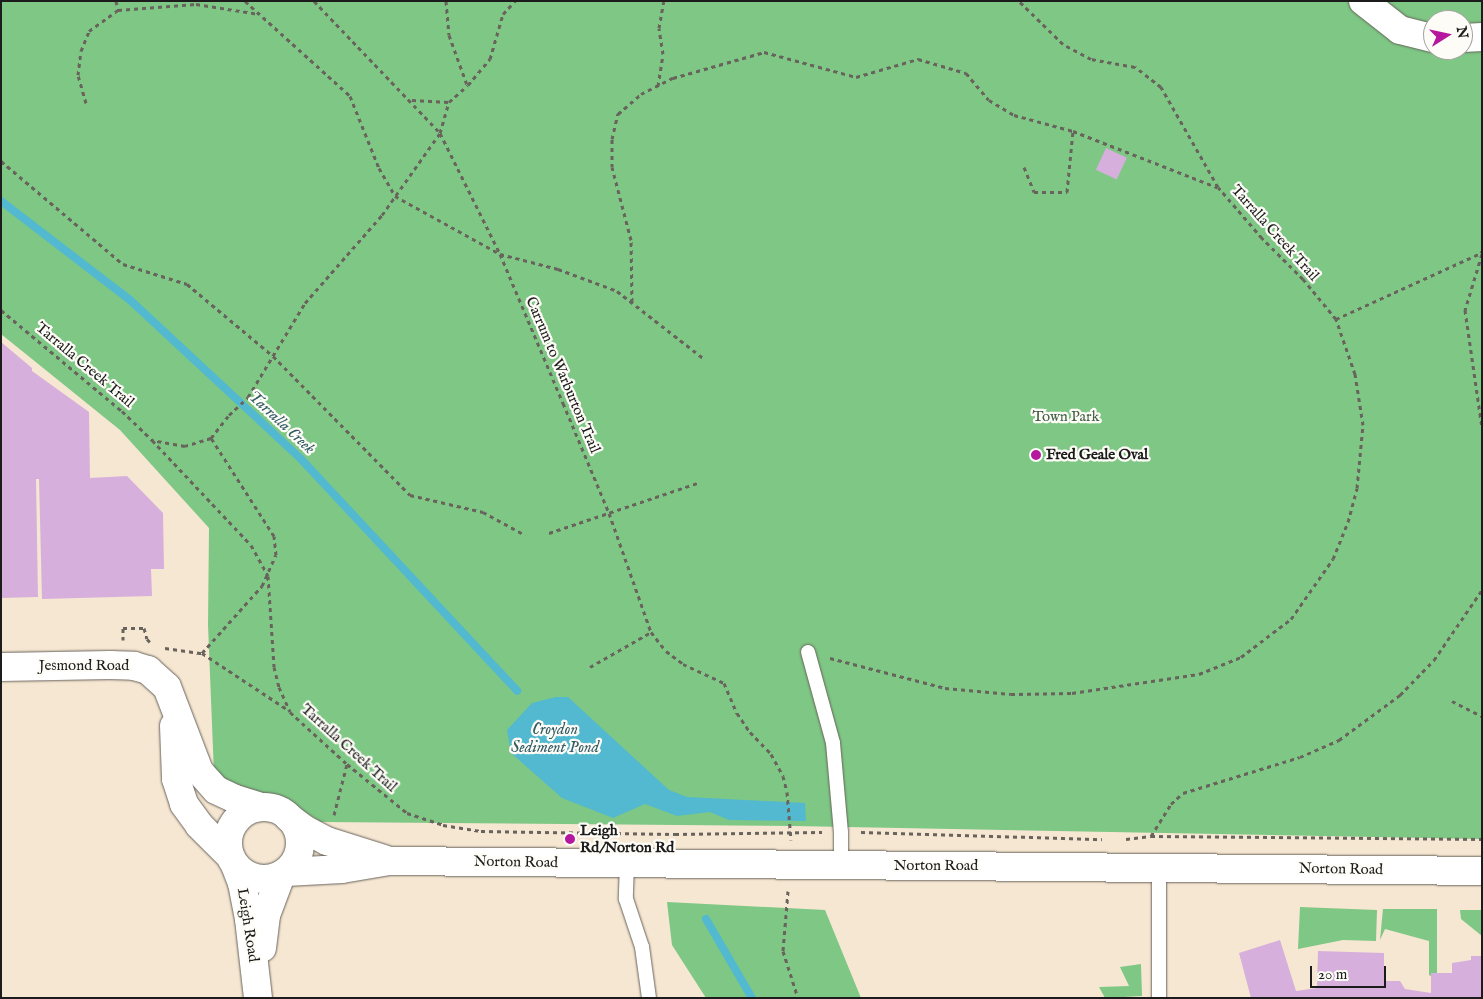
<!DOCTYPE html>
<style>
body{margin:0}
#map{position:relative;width:1483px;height:999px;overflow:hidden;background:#f6e7d2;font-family:"IM FELL English",serif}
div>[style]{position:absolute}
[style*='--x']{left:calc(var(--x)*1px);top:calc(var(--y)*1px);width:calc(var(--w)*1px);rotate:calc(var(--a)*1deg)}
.green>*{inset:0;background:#7ec784}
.water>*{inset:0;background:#52b9d0}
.stream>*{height:8px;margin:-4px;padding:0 4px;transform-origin:4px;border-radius:4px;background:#52b9d0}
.building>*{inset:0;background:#d6afdc;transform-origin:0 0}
.path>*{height:3px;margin-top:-1.5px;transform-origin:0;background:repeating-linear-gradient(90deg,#68635c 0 4px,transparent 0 8px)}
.roads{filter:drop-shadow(0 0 1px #68635c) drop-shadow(0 0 1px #68635c)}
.lane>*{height:14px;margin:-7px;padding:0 7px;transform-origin:7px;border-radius:7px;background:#fff}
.street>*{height:28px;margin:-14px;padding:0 14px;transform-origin:14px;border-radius:14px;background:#fff}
.street>.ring{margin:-14px;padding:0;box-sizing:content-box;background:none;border:28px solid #fff;border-radius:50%}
.dots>*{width:14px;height:14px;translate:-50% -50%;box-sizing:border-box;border:2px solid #fdfcf7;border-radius:50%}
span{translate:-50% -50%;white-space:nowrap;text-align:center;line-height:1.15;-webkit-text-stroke:4.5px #fdfcf7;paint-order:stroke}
.street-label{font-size:15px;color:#1c1c1c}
.park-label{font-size:15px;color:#436046}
.poi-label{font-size:15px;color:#1c1c1c;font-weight:700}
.left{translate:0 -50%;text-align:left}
.water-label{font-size:16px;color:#325b64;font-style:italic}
.frame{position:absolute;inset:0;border:2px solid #1c1c1c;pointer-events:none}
.north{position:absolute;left:1423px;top:10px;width:50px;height:50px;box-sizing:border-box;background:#fdfcf7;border:1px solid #a3a29f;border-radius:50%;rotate:80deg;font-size:14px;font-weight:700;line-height:20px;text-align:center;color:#1c1c1c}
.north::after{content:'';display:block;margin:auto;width:18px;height:22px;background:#b5179e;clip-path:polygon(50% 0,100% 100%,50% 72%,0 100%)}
.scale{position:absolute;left:1310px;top:966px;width:76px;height:22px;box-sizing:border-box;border:2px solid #1c1c1c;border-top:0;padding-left:6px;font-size:15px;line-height:18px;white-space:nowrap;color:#1c1c1c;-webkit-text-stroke:4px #fdfcf7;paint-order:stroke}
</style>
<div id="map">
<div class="green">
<div style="clip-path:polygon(evenodd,1px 1px,1482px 1px,1482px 839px,794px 826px,321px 822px,282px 798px,244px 790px,214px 774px,208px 625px,209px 528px,120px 430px,1px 334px,1px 1px,1433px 20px,1463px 20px,1463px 50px,1433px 50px,1433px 20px)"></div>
<div style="clip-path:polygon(667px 902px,825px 910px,861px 998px,706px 998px,672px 945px)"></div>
<div style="clip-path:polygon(1300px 907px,1377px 910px,1376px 941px,1343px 940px,1298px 949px)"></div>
<div style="clip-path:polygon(1383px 909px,1437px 909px,1437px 974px,1431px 973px,1431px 976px,1429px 975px,1429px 941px,1385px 929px,1380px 940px)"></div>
<div style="clip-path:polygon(1460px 910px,1482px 910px,1482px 936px,1461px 919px)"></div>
<div style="clip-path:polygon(1141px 964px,1142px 996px,1105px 998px,1099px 987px,1129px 986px,1120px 967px)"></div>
</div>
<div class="water">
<div style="clip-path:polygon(556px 697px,568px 697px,669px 790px,687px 797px,805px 803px,806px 821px,729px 820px,710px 812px,677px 816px,645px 804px,613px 818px,562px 798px,511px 753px,507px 730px,532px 703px)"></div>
</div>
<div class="stream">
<div style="--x:1;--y:201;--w:163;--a:37.5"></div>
<div style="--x:130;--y:300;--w:233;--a:42.9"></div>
<div style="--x:301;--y:459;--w:317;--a:47"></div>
<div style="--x:706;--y:919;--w:91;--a:59.8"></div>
</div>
<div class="building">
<div style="left:1106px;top:148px;width:23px;height:24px;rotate:25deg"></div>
<div style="clip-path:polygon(1px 342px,32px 368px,32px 371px,89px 412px,90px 478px,127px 476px,163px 513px,164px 569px,151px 569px,152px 596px,42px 599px,39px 479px,36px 479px,38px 597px,1px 598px)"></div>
<div style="clip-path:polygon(1280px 940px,1296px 991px,1317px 988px,1318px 951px,1384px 953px,1384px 981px,1400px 981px,1405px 989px,1431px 993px,1431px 973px,1452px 973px,1452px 963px,1471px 960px,1471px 956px,1482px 956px,1482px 998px,1251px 998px,1239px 953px)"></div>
</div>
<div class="path">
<div style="--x:116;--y:1;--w:9;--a:77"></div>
<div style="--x:245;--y:1;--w:142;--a:42.1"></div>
<div style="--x:350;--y:96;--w:78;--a:68.1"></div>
<div style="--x:379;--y:168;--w:32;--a:60"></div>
<div style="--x:395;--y:196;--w:120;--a:28.9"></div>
<div style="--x:500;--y:254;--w:60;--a:14.5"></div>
<div style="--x:558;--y:269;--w:63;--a:20.4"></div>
<div style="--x:617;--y:291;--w:109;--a:37.9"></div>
<div style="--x:314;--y:1;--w:182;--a:46.3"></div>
<div style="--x:440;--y:133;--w:135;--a:63.6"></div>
<div style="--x:500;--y:254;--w:162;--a:67.1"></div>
<div style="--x:563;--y:403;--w:119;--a:67.3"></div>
<div style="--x:609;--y:513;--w:126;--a:70.6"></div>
<div style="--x:651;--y:632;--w:24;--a:52"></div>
<div style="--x:666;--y:651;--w:21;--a:37"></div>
<div style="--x:683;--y:664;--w:45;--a:24.9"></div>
<div style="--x:724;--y:683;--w:33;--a:67"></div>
<div style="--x:737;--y:713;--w:23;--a:56"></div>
<div style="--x:750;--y:732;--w:30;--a:46"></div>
<div style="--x:771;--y:754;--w:25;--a:61"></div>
<div style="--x:783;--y:776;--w:16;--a:76"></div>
<div style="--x:787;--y:792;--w:48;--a:85.2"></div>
<div style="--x:446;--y:1;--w:34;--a:85"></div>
<div style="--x:449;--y:35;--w:53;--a:70.2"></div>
<div style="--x:658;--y:86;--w:32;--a:-81"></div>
<div style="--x:663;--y:54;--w:26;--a:-99"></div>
<div style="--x:659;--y:28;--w:27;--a:-80"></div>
<div style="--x:412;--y:100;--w:37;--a:3"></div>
<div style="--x:449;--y:102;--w:25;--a:-42"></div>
<div style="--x:468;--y:85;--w:34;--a:-50"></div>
<div style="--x:490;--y:59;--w:47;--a:-73.9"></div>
<div style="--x:503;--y:14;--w:18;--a:-47"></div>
<div style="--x:86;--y:103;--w:29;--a:-106"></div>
<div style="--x:78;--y:75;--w:24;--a:-83"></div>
<div style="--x:81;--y:51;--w:22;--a:-68"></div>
<div style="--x:89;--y:31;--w:36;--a:-36"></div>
<div style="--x:118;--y:10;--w:78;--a:-4.4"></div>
<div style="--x:196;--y:4;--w:64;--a:9"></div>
<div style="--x:1;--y:161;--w:160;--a:40.2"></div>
<div style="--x:123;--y:264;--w:67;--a:17.4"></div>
<div style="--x:187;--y:284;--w:112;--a:39.9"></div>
<div style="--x:273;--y:356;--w:195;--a:45.4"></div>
<div style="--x:410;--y:495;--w:75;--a:13.1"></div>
<div style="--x:483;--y:512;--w:48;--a:28.7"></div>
<div style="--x:1024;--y:167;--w:27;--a:68"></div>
<div style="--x:1034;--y:192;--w:33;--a:0"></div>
<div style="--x:1067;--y:192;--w:61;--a:-84.4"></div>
<div style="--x:1482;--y:254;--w:59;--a:106.9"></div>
<div style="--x:1465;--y:310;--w:119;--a:81.8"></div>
<div style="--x:632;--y:302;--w:62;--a:-90.9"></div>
<div style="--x:631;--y:240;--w:75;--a:-104.6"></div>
<div style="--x:612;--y:167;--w:28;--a:-90"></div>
<div style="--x:612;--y:139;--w:26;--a:-77"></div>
<div style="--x:618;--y:114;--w:30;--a:-41"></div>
<div style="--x:641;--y:94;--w:36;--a:-27"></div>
<div style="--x:673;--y:78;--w:95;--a:-15.9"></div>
<div style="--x:764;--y:52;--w:95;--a:15.2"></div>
<div style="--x:856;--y:77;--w:65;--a:-16.2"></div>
<div style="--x:918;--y:59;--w:50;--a:16.3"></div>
<div style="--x:966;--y:73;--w:35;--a:50"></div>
<div style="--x:989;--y:100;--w:29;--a:31"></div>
<div style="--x:1014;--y:115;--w:61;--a:15.2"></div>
<div style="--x:1073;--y:131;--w:155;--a:21.3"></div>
<div style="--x:1;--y:310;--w:158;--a:39.9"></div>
<div style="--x:122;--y:411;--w:42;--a:44"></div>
<div style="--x:1336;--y:319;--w:159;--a:-24.5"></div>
<div style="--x:1481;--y:253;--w:2;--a:-63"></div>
<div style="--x:211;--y:438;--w:27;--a:163"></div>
<div style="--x:185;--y:446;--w:34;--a:-170"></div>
<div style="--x:152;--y:440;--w:144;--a:46.7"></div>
<div style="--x:251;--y:545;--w:35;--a:61"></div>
<div style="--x:268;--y:576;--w:91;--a:86.2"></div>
<div style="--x:274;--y:667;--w:21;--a:76"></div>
<div style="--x:279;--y:687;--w:27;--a:66"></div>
<div style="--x:290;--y:712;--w:77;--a:42.4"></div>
<div style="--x:347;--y:764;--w:77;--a:39.2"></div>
<div style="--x:407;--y:813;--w:38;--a:18"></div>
<div style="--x:443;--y:825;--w:38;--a:9"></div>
<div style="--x:481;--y:831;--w:194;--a:0.9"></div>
<div style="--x:675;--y:834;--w:147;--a:-0.8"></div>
<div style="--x:549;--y:533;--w:157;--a:-18.6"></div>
<div style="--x:123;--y:640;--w:12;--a:-90"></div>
<div style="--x:123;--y:628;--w:21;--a:0"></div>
<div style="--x:144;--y:628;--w:11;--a:75"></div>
<div style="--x:147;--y:639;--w:4;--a:45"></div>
<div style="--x:165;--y:648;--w:37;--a:8"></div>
<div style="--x:202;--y:653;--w:103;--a:33.5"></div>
<div style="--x:202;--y:653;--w:90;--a:-48.2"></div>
<div style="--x:262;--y:586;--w:34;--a:-66"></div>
<div style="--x:276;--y:555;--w:19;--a:-96"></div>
<div style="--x:274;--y:536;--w:117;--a:-122.7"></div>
<div style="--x:211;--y:438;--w:29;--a:-52"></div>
<div style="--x:229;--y:415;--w:26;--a:-43"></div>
<div style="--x:248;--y:397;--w:110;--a:-58.8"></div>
<div style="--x:305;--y:303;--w:117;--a:-48.8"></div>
<div style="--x:382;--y:215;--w:100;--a:-54.7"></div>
<div style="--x:440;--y:133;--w:32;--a:-74"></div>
<div style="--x:830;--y:658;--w:119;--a:14.6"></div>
<div style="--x:945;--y:688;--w:66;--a:5.2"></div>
<div style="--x:1011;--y:694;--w:61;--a:-0.9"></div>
<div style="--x:1072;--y:693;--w:128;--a:-8.5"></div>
<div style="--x:1199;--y:674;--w:45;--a:-22"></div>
<div style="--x:1241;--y:657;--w:63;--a:-37.2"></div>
<div style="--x:1291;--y:619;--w:73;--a:-55"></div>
<div style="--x:1333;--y:559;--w:40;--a:-68"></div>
<div style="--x:1348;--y:522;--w:35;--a:-75"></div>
<div style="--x:1357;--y:488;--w:63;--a:-84.6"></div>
<div style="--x:1363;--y:425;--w:52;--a:-98.9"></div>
<div style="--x:1355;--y:374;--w:58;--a:-109.1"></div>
<div style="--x:1336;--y:319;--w:52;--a:-129.5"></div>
<div style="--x:1303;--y:279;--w:58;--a:-135"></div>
<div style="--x:1262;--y:238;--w:67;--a:-130.8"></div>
<div style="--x:1218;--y:187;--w:115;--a:-119.7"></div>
<div style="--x:1161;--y:87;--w:33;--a:-142"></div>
<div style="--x:1135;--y:67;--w:45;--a:-169.7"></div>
<div style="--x:1091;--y:59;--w:32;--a:-152"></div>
<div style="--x:1063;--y:44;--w:62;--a:-135.7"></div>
<div style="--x:590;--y:667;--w:70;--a:-29.8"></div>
<div style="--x:1452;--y:701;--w:34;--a:27"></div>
<div style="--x:334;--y:815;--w:53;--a:-75.7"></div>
<div style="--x:861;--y:832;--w:241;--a:1.7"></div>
<div style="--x:1151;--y:836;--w:331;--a:0.5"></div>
<div style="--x:1126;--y:839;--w:25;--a:-7"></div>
<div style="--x:1151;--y:836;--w:38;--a:-58"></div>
<div style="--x:1171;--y:804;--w:16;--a:-43"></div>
<div style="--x:1183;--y:793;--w:122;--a:-17.1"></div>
<div style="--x:1300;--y:757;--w:43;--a:-23.6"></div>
<div style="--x:1339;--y:740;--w:76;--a:-36.4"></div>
<div style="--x:1400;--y:695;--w:49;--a:-45.8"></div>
<div style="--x:1434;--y:660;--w:85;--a:-55.6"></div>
<div style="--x:788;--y:891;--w:60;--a:94.8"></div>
<div style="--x:783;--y:951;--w:49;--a:72.3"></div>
</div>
<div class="roads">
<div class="lane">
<div style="--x:808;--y:652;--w:94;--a:74.6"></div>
<div style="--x:833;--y:743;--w:89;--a:84.9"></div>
<div style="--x:841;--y:832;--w:33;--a:90"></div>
<div style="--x:627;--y:863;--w:36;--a:92"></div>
<div style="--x:626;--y:899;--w:51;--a:71.6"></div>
<div style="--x:642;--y:947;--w:51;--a:82.2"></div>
<div style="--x:1159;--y:867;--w:131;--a:90"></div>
</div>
<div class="street">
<div style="--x:1363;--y:1;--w:47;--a:38.1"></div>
<div style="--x:1400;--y:30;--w:34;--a:14"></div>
<div style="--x:1463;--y:38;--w:19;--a:-3"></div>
<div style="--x:1;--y:667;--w:109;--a:-1.1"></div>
<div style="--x:110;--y:665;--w:24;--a:2"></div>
<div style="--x:134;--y:666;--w:15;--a:16"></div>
<div style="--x:148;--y:670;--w:25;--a:42"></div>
<div style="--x:167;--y:687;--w:90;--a:69.1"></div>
<div style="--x:199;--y:771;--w:25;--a:48"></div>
<div style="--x:216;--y:790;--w:21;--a:25"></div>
<div style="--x:235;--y:799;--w:27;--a:17"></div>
<div style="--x:174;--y:726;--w:53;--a:87.8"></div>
<div style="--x:176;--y:779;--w:26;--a:72"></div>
<div style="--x:184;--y:804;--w:26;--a:54"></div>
<div style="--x:199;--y:825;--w:44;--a:45"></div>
<div class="ring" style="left:228px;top:807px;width:44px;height:44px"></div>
<div style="--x:288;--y:817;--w:20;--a:37"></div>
<div style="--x:304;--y:829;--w:26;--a:28"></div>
<div style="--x:327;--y:841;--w:60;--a:17.5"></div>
<div style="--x:235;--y:865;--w:19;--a:69"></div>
<div style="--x:242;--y:883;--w:37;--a:79"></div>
<div style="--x:249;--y:919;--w:80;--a:83.5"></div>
<div style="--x:286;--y:872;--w:56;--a:-3.1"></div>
<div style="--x:342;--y:869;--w:48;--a:-9.7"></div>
<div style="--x:389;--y:861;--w:1093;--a:0.52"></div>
<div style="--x:262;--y:948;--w:33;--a:-83"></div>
<div style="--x:266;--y:915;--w:43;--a:-69.4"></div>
</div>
</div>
<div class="dots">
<div style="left:1036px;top:455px;background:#b5179e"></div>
<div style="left:570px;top:839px;background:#b5179e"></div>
</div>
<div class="street-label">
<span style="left:1275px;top:233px;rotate:48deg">Tarralla Creek Trail</span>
<span style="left:85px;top:365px;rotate:40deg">Tarralla Creek Trail</span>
<span style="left:563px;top:375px;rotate:67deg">Carrum to Warburton Trail</span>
<span style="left:84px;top:666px">Jesmond Road</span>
<span style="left:349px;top:748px;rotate:42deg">Tarralla Creek Trail</span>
<span style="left:516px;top:862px;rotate:1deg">Norton Road</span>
<span style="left:936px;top:866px">Norton Road</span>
<span style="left:1341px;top:869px;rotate:1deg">Norton Road</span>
<span style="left:248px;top:925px;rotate:81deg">Leigh Road</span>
</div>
<div class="park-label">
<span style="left:1066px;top:417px">Town Park</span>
</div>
<div class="poi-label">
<span class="left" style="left:1046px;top:455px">Fred Geale Oval</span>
<span class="left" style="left:580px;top:839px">Leigh<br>Rd/Norton Rd</span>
</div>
<div class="water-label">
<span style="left:281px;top:423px;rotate:43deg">Tarralla Creek</span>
<span style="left:555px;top:739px">Croydon<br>Sediment Pond</span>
</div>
<div class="frame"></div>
<div class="north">N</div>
<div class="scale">20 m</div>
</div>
